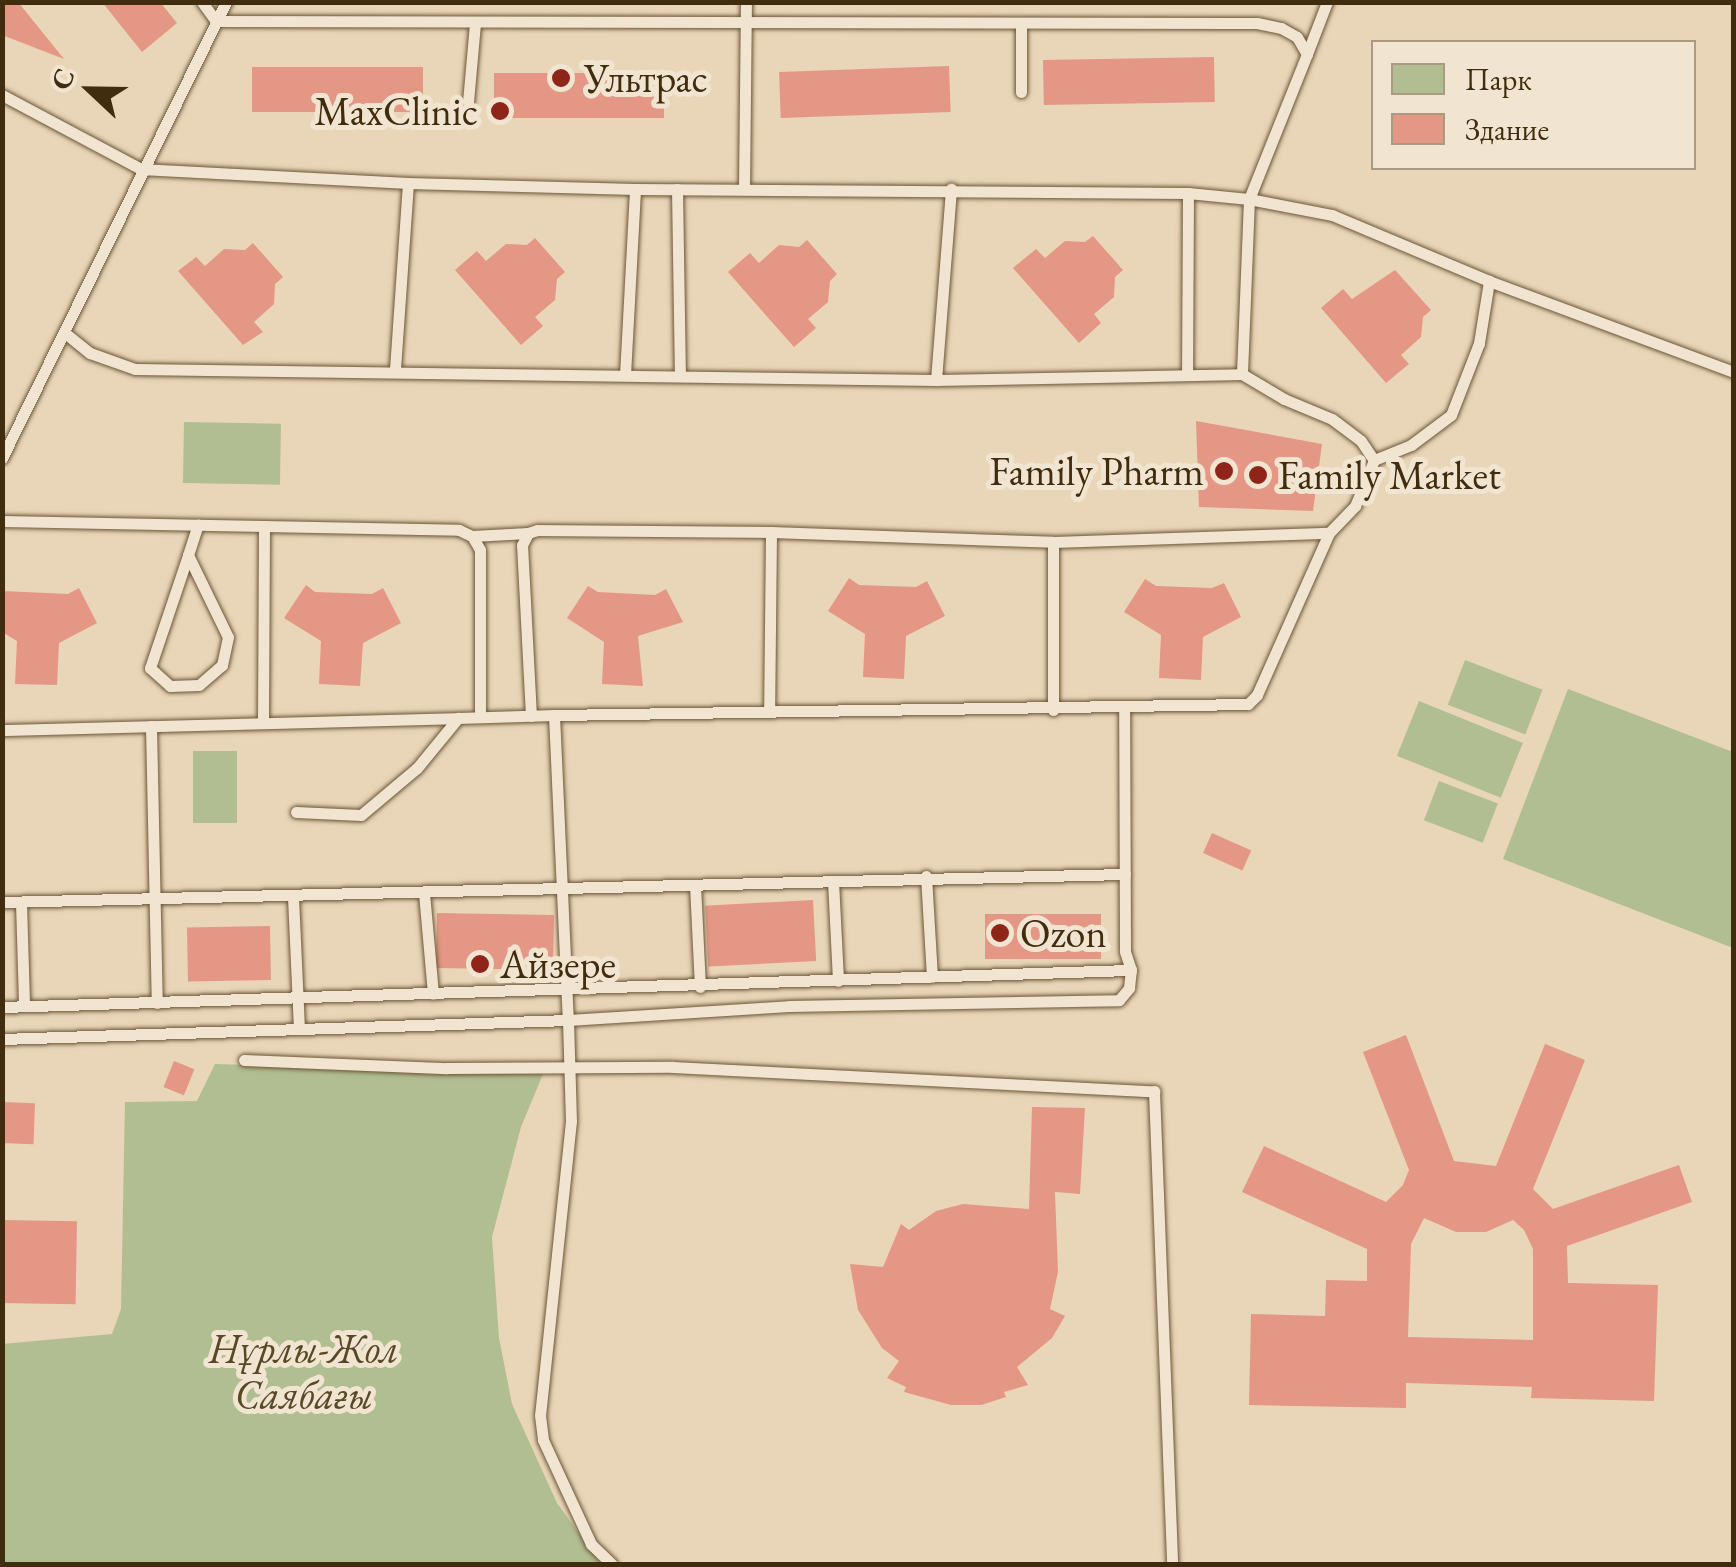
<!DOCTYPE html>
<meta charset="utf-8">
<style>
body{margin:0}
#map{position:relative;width:1736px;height:1567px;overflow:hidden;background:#e9d5b7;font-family:"EB Garamond",serif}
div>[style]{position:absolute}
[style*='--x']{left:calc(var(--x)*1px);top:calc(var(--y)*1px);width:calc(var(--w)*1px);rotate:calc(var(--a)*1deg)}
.green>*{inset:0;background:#b1be92;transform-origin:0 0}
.building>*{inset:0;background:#e49785;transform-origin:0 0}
.roads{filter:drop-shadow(0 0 2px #6a5638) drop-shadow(0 0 2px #6a5638)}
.lane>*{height:11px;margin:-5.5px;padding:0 5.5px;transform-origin:5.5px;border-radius:5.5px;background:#f1e4d0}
.dots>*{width:28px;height:28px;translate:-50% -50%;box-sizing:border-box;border:5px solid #f1e4d0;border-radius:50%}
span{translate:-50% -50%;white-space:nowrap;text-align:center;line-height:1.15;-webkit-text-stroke:10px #f1e4d0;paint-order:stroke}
.poi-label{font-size:40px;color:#402c0e}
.left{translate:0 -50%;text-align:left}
.right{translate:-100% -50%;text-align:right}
.park-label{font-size:40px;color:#574928;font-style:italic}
.frame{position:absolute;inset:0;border:5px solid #402c0e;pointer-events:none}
.legend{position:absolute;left:1371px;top:40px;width:325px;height:130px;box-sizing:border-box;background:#f1e4d0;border:2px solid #aa9a82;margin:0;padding:12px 18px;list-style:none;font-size:30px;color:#402c0e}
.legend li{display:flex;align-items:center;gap:20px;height:50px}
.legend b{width:50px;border:2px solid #aa9a82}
.north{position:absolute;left:40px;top:40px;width:100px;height:100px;-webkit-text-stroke:8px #f1e4d0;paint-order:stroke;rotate:292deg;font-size:28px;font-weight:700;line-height:40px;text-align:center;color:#402c0e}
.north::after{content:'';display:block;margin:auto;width:35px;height:45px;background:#402c0e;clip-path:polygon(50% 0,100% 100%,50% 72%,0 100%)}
</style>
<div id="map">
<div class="green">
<div style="left:184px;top:422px;width:97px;height:61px;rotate:1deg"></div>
<div style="left:1465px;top:660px;width:83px;height:48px;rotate:21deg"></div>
<div style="clip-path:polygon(1568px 689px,1733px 752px,1733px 948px,1503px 859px)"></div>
<div style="left:1419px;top:701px;width:112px;height:59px;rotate:22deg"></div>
<div style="left:193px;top:751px;width:44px;height:72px"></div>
<div style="left:1439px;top:781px;width:63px;height:42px;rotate:21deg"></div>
<div style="clip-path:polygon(215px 1064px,543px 1074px,521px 1127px,492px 1237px,499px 1338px,512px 1404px,557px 1503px,601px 1564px,3px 1564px,2px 1344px,112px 1334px,121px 1309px,125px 1102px,197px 1101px)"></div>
</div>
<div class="building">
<div style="clip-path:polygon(2px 2px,18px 2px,64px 59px,2px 35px)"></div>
<div style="clip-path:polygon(102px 2px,160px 2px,177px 23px,142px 52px)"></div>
<div style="left:1214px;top:57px;width:45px;height:171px;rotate:89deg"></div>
<div style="left:949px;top:66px;width:46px;height:170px;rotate:88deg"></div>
<div style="left:252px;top:67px;width:171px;height:45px"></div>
<div style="left:494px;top:73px;width:170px;height:45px"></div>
<div style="clip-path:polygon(1093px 236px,1123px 270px,1115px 277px,1114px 297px,1094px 314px,1101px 323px,1079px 343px,1013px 268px,1036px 249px,1045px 258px,1065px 241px,1085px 242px)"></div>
<div style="clip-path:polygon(535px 238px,565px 272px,557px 279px,555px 300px,535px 317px,543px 326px,521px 345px,455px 270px,477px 251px,486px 261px,506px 244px,527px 245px)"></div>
<div style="clip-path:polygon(807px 240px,837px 274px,830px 281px,828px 302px,808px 319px,816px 328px,794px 347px,728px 272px,750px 253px,759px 263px,779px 245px,799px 247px)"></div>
<div style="clip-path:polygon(253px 243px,283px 277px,275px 284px,274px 304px,254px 322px,263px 332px,243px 345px,178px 271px,196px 257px,205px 266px,224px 249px,245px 250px)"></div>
<div style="clip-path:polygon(1395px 270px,1431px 310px,1423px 317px,1421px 337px,1401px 355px,1409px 364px,1386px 383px,1321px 308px,1343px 289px,1352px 299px)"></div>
<div style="clip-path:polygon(1196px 421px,1322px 444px,1313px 511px,1199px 507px)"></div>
<div style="clip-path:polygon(849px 578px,859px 585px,916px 587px,927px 581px,945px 616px,906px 636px,904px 679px,863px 677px,865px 634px,828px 611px)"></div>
<div style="clip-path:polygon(1145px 579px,1156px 586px,1212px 588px,1224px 583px,1241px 617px,1203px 637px,1201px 680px,1159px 678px,1161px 635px,1124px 612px)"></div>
<div style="clip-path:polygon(306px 585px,315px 592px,372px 594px,383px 588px,401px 623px,363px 643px,360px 686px,319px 684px,321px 641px,284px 618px)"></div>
<div style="clip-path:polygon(588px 586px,598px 592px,655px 595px,666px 589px,683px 622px,638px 636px,643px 686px,602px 684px,604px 642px,567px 618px)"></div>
<div style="clip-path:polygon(79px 588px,97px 623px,59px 643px,57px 685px,15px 684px,17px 641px,2px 632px,2px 591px,68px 594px)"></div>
<div style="left:1212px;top:833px;width:43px;height:22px;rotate:24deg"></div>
<div style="left:813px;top:900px;width:61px;height:108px;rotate:87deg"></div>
<div style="left:437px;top:913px;width:117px;height:55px;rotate:1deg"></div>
<div style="left:985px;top:914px;width:116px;height:45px"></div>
<div style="left:270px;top:926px;width:54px;height:83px;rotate:89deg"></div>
<div style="clip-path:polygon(evenodd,1406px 1035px,1454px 1161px,1496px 1166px,1545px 1044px,1585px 1060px,1533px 1189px,1553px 1209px,1679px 1165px,1692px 1202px,1567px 1246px,1568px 1283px,1658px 1285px,1654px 1401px,1531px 1398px,1532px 1387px,1406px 1383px,1406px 1408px,1249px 1405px,1251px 1314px,1325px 1316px,1326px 1280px,1367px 1281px,1367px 1249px,1242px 1192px,1264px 1146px,1386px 1202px,1403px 1185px,1409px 1170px,1363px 1052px,1406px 1035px,1424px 1218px,1456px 1232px,1486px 1232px,1513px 1220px,1524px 1230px,1533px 1249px,1533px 1340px,1408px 1337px,1411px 1244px,1424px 1218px)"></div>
<div style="left:174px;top:1061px;width:22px;height:28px;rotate:22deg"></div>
<div style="left:2px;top:1102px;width:33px;height:41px;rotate:2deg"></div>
<div style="clip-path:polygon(1032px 1107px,1085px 1108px,1080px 1194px,1055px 1192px,1058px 1272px,1050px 1309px,1065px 1316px,1052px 1338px,1017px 1367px,1028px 1385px,1004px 1392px,1006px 1397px,981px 1405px,951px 1405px,904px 1392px,906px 1387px,887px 1378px,899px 1361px,882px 1348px,858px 1310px,850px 1264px,883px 1267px,901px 1224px,909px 1230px,936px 1211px,963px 1204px,1029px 1209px)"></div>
<div style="left:2px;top:1220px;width:75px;height:83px;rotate:1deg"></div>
</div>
<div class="roads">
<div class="lane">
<div style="--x:202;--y:2;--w:24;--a:54"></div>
<div style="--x:216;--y:21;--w:1041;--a:0.11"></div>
<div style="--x:1257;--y:23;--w:25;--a:12"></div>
<div style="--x:1281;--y:28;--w:18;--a:29"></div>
<div style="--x:1297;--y:37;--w:20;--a:60"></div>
<div style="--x:1307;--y:54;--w:156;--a:111.8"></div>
<div style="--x:1249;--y:199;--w:175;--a:92.3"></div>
<div style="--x:1021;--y:24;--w:68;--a:90"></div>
<div style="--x:1307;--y:54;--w:56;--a:-69"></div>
<div style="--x:2;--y:95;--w:157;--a:28"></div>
<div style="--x:141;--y:169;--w:267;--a:3"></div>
<div style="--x:468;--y:102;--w:78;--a:-84.9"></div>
<div style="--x:677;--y:189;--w:187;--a:89.1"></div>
<div style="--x:744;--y:189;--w:187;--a:-89.4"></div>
<div style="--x:1188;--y:193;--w:61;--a:5.6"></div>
<div style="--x:1249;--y:199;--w:85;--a:10.9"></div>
<div style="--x:1332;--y:215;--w:170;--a:22.8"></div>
<div style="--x:1489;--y:281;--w:261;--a:20.4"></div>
<div style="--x:65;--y:333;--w:32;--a:39"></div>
<div style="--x:90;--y:353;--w:48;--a:19.6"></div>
<div style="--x:135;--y:369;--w:801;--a:0.79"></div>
<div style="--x:936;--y:380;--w:306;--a:-1.1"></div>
<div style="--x:1242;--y:374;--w:49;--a:30.8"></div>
<div style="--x:1284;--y:399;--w:52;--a:22.6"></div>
<div style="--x:1332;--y:419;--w:36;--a:37"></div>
<div style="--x:1361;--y:441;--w:23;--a:56"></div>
<div style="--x:1374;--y:460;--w:50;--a:112.4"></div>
<div style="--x:1355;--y:506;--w:37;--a:134"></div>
<div style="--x:395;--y:369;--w:186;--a:-86"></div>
<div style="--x:408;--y:183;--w:227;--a:1.5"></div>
<div style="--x:635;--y:189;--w:553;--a:0.41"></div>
<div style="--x:1188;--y:193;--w:180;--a:90.3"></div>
<div style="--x:625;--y:375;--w:186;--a:-86.9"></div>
<div style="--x:936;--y:380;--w:192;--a:-85.5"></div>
<div style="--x:2;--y:458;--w:508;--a:-63.84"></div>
<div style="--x:1374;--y:460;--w:40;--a:-22"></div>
<div style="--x:1411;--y:445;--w:50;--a:-36.9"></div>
<div style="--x:1451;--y:415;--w:77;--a:-68.7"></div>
<div style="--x:1479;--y:343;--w:63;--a:-80.8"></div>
<div style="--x:2;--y:521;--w:457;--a:1.1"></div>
<div style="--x:459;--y:530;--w:14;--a:25"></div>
<div style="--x:472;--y:536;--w:16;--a:60"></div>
<div style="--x:480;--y:550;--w:167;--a:90"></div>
<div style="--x:771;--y:532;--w:282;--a:2"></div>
<div style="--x:1053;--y:542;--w:276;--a:-1.9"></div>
<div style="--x:1329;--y:533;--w:177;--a:114"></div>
<div style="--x:1257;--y:695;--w:13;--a:135"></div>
<div style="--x:1248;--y:704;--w:694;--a:179.09"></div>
<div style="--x:554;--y:715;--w:305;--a:87.4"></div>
<div style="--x:568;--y:1020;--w:221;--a:-3.6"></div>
<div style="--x:789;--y:1006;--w:330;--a:-1"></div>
<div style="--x:1119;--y:1000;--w:16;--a:-50"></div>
<div style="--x:1129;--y:988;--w:18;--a:-84"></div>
<div style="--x:472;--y:536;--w:56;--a:-3.1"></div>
<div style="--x:188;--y:555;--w:91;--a:64"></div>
<div style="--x:228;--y:637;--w:29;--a:102"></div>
<div style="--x:222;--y:665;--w:30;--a:139"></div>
<div style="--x:199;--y:685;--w:29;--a:178"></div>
<div style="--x:170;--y:686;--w:27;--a:-138"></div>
<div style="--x:150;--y:668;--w:119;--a:-71.4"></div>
<div style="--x:188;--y:555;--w:32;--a:-72"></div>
<div style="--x:1053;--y:710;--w:168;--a:-90"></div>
<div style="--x:531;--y:716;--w:171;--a:-93"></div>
<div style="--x:522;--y:545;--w:13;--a:-63"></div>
<div style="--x:528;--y:533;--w:9;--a:-18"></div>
<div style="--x:537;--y:530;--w:234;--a:0.5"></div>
<div style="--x:771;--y:532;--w:177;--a:90.6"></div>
<div style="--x:263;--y:722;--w:195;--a:-89.7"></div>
<div style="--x:151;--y:726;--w:277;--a:88.8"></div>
<div style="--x:2;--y:730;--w:456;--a:-1.5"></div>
<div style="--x:296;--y:812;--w:65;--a:2.6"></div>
<div style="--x:361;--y:815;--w:73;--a:-40"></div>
<div style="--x:417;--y:768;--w:65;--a:-50.6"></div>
<div style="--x:458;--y:718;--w:96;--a:-1.8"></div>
<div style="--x:926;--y:876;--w:101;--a:86.6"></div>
<div style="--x:833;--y:881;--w:100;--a:87.1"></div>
<div style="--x:695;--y:885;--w:102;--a:87.2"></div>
<div style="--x:424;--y:893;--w:101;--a:84.9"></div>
<div style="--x:293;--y:897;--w:130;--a:87.4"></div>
<div style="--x:2;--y:902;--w:1123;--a:-1.43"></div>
<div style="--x:21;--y:902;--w:104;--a:88.3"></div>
<div style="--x:2;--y:1007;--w:1130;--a:-1.88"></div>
<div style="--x:1131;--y:970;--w:20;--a:-108"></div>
<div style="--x:1125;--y:951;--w:242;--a:-90.2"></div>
<div style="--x:2;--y:1039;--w:566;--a:-1.92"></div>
<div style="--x:568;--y:1020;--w:101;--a:88.3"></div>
<div style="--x:571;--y:1121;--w:296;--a:96"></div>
<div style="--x:540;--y:1415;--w:25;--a:83"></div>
<div style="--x:543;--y:1440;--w:115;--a:65.2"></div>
<div style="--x:591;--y:1544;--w:29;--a:44"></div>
<div style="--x:244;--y:1060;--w:203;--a:2.3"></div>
<div style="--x:447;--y:1068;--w:226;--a:-0.3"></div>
<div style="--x:673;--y:1067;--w:482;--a:2.9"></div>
<div style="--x:1154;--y:1091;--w:473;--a:87.8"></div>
</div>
</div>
<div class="dots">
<div style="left:561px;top:78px;background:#8f2418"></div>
<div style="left:500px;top:111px;background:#8f2418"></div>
<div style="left:1224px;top:471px;background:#8f2418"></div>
<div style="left:1258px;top:475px;background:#8f2418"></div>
<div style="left:1000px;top:933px;background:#8f2418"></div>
<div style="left:480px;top:964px;background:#8f2418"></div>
</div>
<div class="poi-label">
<span class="left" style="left:584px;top:78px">Ультрас</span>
<span class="right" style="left:478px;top:111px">MaxClinic</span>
<span class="right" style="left:1204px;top:471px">Family Pharm</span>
<span class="left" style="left:1278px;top:475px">Family Market</span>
<span class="left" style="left:1020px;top:933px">Ozon</span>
<span class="left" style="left:500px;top:964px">Айзере</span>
</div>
<div class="park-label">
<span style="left:304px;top:1371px">Нұрлы-Жол<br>Саябағы</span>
</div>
<div class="frame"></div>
<ul class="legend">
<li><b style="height:28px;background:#b1be92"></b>Парк</li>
<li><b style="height:28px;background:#e49785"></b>Здание</li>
</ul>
<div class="north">С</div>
</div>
